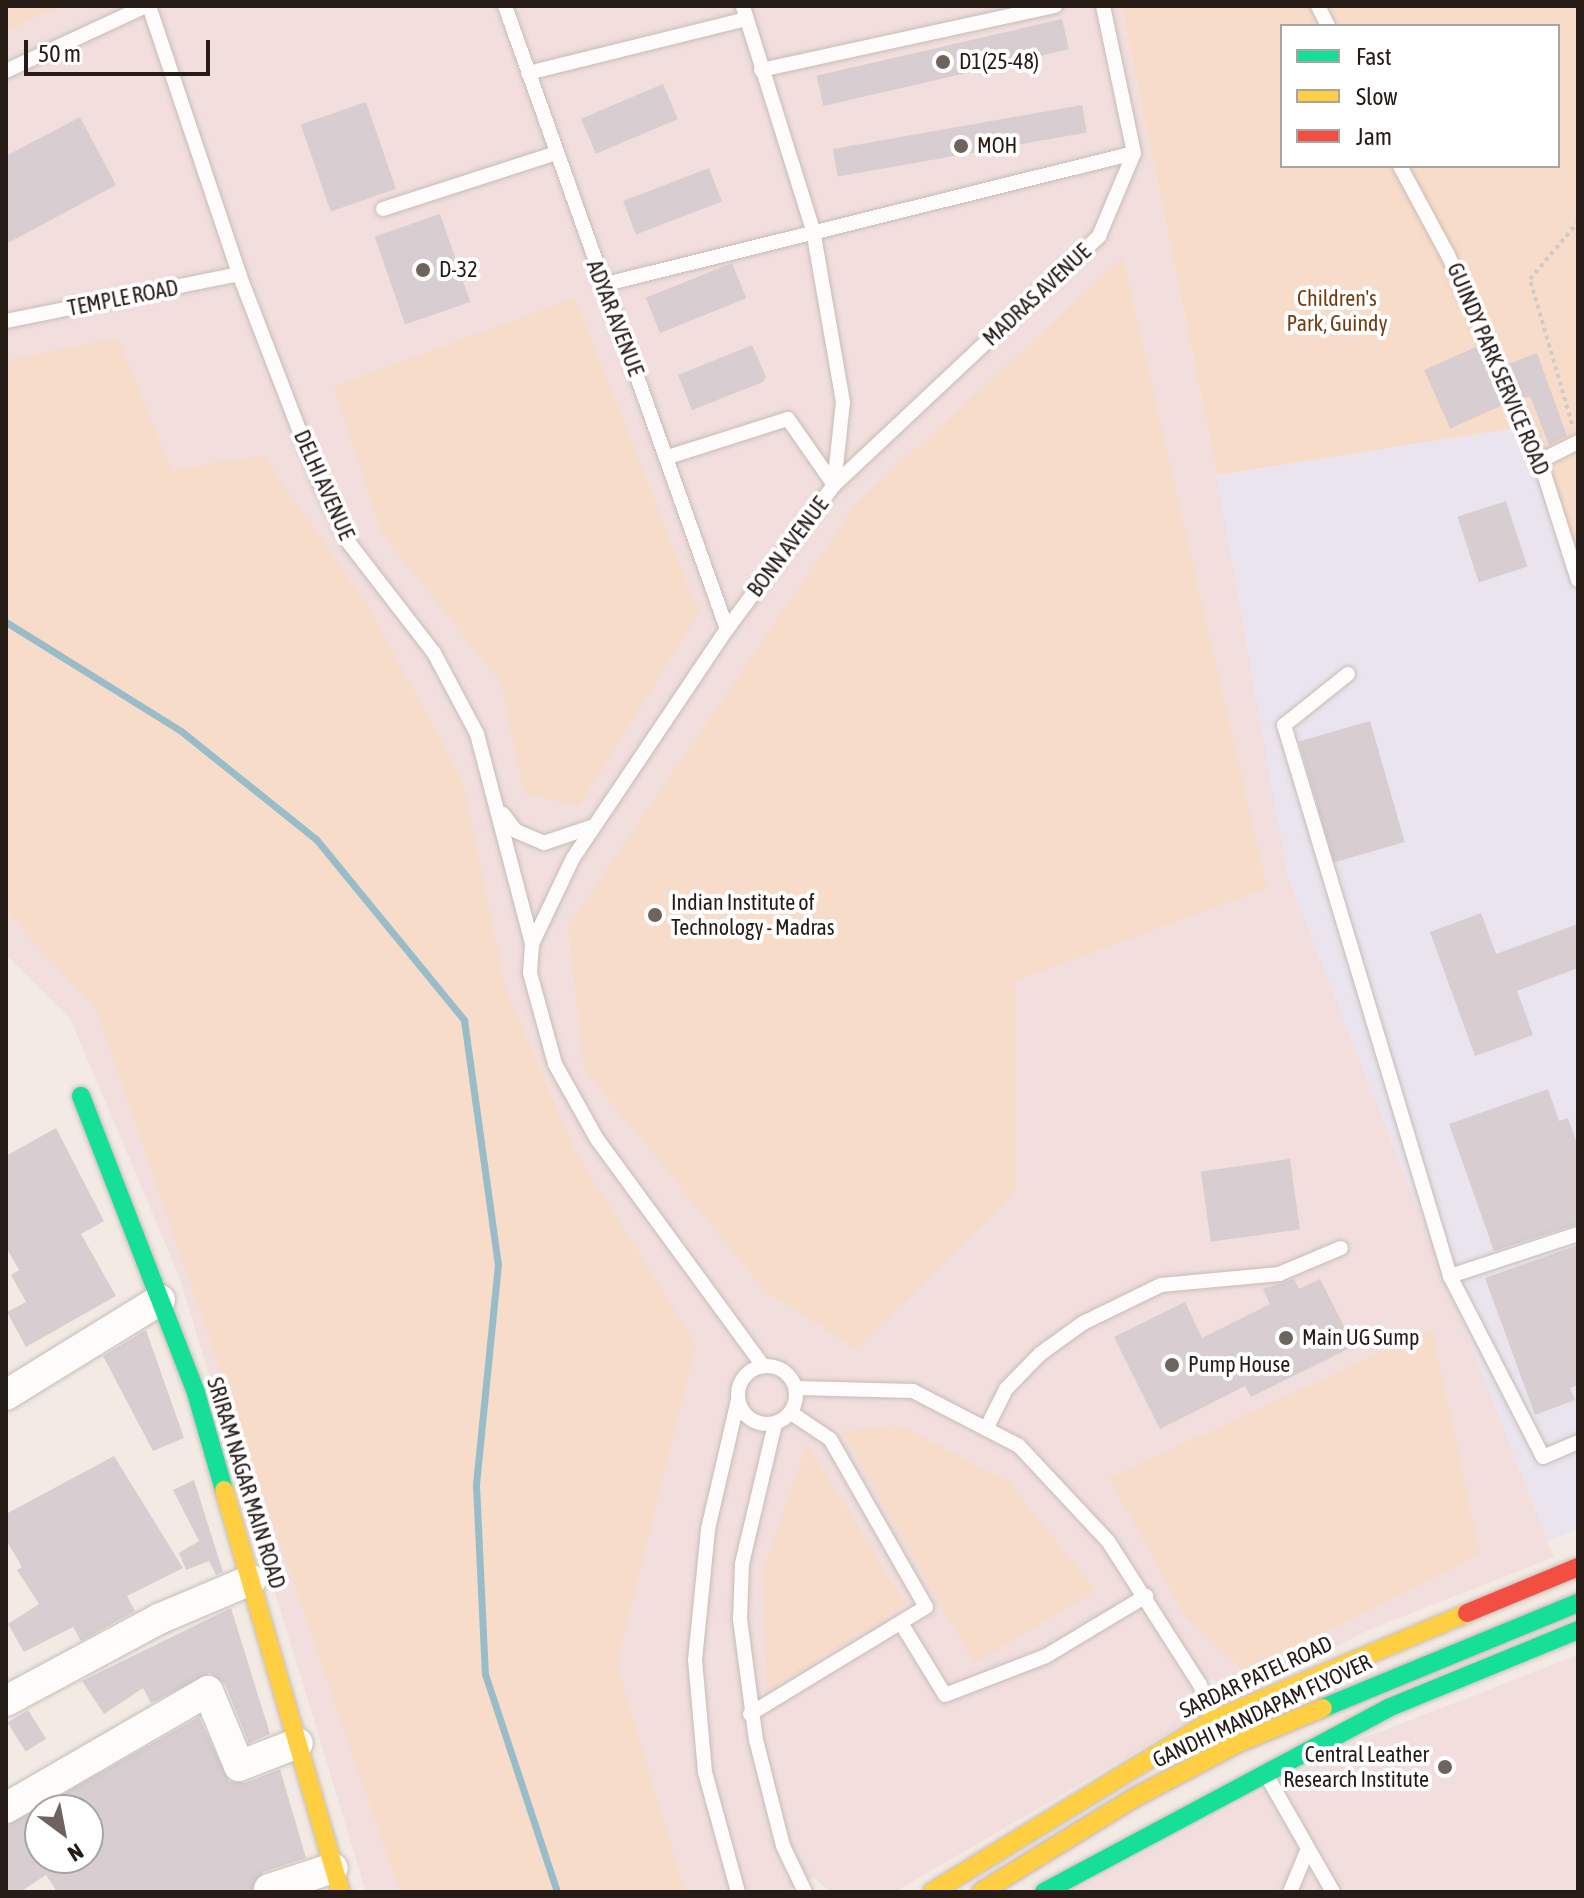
<!DOCTYPE html>
<style>
body{margin:0}
#map{position:relative;width:1584px;height:1898px;overflow:hidden;background:#f4eae4;font-family:"Asap Condensed",sans-serif}
div>[style]{position:absolute}
[style*='--x']{left:calc(var(--x)*1px);top:calc(var(--y)*1px);width:calc(var(--w)*1px);rotate:calc(var(--a)*1deg)}
.education>*{inset:0;background:#f1dedd}
.medical>*{inset:0;background:#eae4ee}
.green>*{inset:0;background:#f8dcca}
.stream>*{height:7px;margin:-3.5px;padding:0 3.5px;transform-origin:3.5px;border-radius:3.5px;background:#99bcc9}
.building>*{inset:0;background:#d8cdd1;transform-origin:0 0}
.path>*{height:4px;margin-top:-2px;transform-origin:0;background:repeating-linear-gradient(90deg,#cecbc8 0 4px,transparent 0 8px)}
.roads{filter:drop-shadow(0 0 2px #c6bdb7) drop-shadow(0 0 2px #c6bdb7)}
.lane>*{height:14px;margin:-7px;padding:0 7px;transform-origin:7px;border-radius:7px;background:#fdfcfb}
.lane>.ring{margin:-7px;padding:0;box-sizing:content-box;background:none;border:14px solid #fdfcfb;border-radius:50%}
.street>*{height:30px;margin:-15px;padding:0 15px;transform-origin:15px;border-radius:15px;background:#fdfcfb}
.fast>*{height:18px;margin:-9px;padding:0 9px;transform-origin:9px;border-radius:9px;background:#16e098}
.slow>*{height:18px;margin:-9px;padding:0 9px;transform-origin:9px;border-radius:9px;background:#ffcf43}
.jam>*{height:18px;margin:-9px;padding:0 9px;transform-origin:9px;border-radius:9px;background:#f24e42}
.bridges{filter:drop-shadow(0 0 2px #c2b4b1) drop-shadow(0 0 2px #c2b4b1)}
.fast-bridge>*{height:18px;margin:-9px;padding:0 9px;transform-origin:9px;border-radius:9px;background:#16e098}
.slow-bridge>*{height:18px;margin:-9px;padding:0 9px;transform-origin:9px;border-radius:9px;background:#ffcf43}
.dots>*{width:22px;height:22px;translate:-50% -50%;box-sizing:border-box;border:4px solid #fff;border-radius:50%}
span{translate:-50% -50%;white-space:nowrap;text-align:center;line-height:1.15;-webkit-text-stroke:8px #fff;paint-order:stroke}
.poi-label{font-size:22px;color:#261b15}
.left{translate:0 -50%;text-align:left}
.right{translate:-100% -50%;text-align:right}
.street-label{font-size:22px;color:#261b15}
.park-label{font-size:22px;color:#743d10}
.frame{position:absolute;inset:0;border:8px solid #261b15;pointer-events:none}
.legend{position:absolute;left:1280px;top:24px;width:280px;height:144px;box-sizing:border-box;background:#fff;border:2px solid #a8a4a1;margin:0;padding:10px 14px;list-style:none;font-size:24px;color:#261b15}
.legend li{display:flex;align-items:center;gap:16px;height:40px}
.legend b{width:40px;border:2px solid #a8a4a1}
.north{position:absolute;left:24px;top:1794px;width:80px;height:80px;box-sizing:border-box;background:#fff;border:2px solid #a8a4a1;border-radius:50%;rotate:148deg;font-size:22px;font-weight:700;line-height:32px;text-align:center;color:#261b15}
.north::after{content:'';display:block;margin:auto;width:28px;height:36px;background:#6e635d;clip-path:polygon(50% 0,100% 100%,50% 72%,0 100%)}
.scale{position:absolute;left:24px;top:40px;width:186px;height:36px;box-sizing:border-box;border:4px solid #261b15;border-top:0;padding-left:10px;font-size:24px;line-height:28px;white-space:nowrap;color:#261b15;-webkit-text-stroke:6px #fff;paint-order:stroke}
</style>
<div id="map">
<div class="education">
<div style="clip-path:polygon(6px 6px,1122px 6px,1217px 475px,1288px 876px,1554px 1557px,1366px 1631px,1255px 1690px,1222px 1687px,1212px 1679px,1192px 1689px,1195px 1717px,895px 1892px,831px 1892px,813px 1877px,786px 1892px,366px 1892px,179px 1276px,70px 1018px,6px 955px)"></div>
<div style="clip-path:polygon(1578px 1655px,1578px 1892px,1072px 1892px,1359px 1740px)"></div>
</div>
<div class="medical">
<div style="clip-path:polygon(1534px 425px,1578px 554px,1578px 1529px,1548px 1541px,1288px 876px,1217px 475px)"></div>
</div>
<div class="green">
<div style="clip-path:polygon(6px 6px,62px 6px,6px 31px)"></div>
<div style="clip-path:polygon(evenodd,1122px 6px,1578px 6px,1578px 554px,1534px 425px,1217px 475px,1122px 6px,1282px 26px,1558px 26px,1558px 166px,1282px 166px,1282px 26px)"></div>
<div style="clip-path:polygon(1123px 258px,1267px 888px,1015px 981px,1015px 1192px,857px 1349px,765px 1291px,584px 1069px,568px 926px,856px 504px)"></div>
<div style="clip-path:polygon(575px 298px,699px 613px,579px 806px,524px 794px,501px 683px,381px 532px,334px 386px)"></div>
<div style="clip-path:polygon(118px 338px,172px 470px,263px 455px,369px 607px,463px 782px,506px 989px,574px 1149px,696px 1344px,617px 1664px,685px 1892px,400px 1892px,96px 1009px,6px 911px,6px 360px)"></div>
<div style="clip-path:polygon(1432px 1329px,1480px 1554px,1246px 1672px,1185px 1616px,1109px 1478px)"></div>
<div style="clip-path:polygon(899px 1425px,1008px 1481px,1096px 1591px,974px 1663px,843px 1432px)"></div>
<div style="clip-path:polygon(807px 1444px,906px 1605px,767px 1691px,763px 1573px)"></div>
</div>
<div class="stream">
<div style="--x:6;--y:622;--w:206;--a:31.9"></div>
<div style="--x:181;--y:731;--w:173;--a:38.7"></div>
<div style="--x:316;--y:839;--w:234;--a:50.7"></div>
<div style="--x:464;--y:1020;--w:246;--a:82.1"></div>
<div style="--x:498;--y:1264;--w:222;--a:95.7"></div>
<div style="--x:476;--y:1485;--w:189;--a:87.3"></div>
<div style="--x:485;--y:1674;--w:230;--a:71.7"></div>
</div>
<div class="building">
<div style="left:1062px;top:19px;width:31px;height:252px;rotate:77deg"></div>
<div style="left:663px;top:84px;width:38px;height:89px;rotate:67deg"></div>
<div style="left:366px;top:102px;width:92px;height:69px;rotate:71deg"></div>
<div style="left:1082px;top:105px;width:28px;height:253px;rotate:80deg"></div>
<div style="clip-path:polygon(80px 117px,116px 185px,6px 244px,6px 156px)"></div>
<div style="left:709px;top:168px;width:36px;height:92px;rotate:69deg"></div>
<div style="left:440px;top:214px;width:93px;height:69px;rotate:71deg"></div>
<div style="left:732px;top:263px;width:38px;height:93px;rotate:68deg"></div>
<div style="clip-path:polygon(752px 345px,766px 377px,763px 382px,692px 410px,678px 375px)"></div>
<div style="left:1478px;top:346px;width:64px;height:59px;rotate:66deg"></div>
<div style="clip-path:polygon(1537px 353px,1567px 436px,1549px 445px,1530px 396px,1523px 399px,1508px 364px)"></div>
<div style="left:1506px;top:501px;width:69px;height:51px;rotate:72deg"></div>
<div style="left:1370px;top:721px;width:126px;height:74px;rotate:74deg"></div>
<div style="clip-path:polygon(1481px 913px,1496px 954px,1578px 924px,1578px 968px,1517px 991px,1533px 1035px,1475px 1056px,1430px 932px)"></div>
<div style="clip-path:polygon(1548px 1089px,1559px 1121px,1568px 1118px,1578px 1146px,1578px 1224px,1494px 1251px,1449px 1124px)"></div>
<div style="clip-path:polygon(56px 1128px,104px 1221px,81px 1234px,116px 1296px,26px 1347px,7px 1312px,26px 1302px,11px 1275px,19px 1270px,6px 1247px,6px 1156px)"></div>
<div style="left:1290px;top:1159px;width:71px;height:90px;rotate:82deg"></div>
<div style="clip-path:polygon(1578px 1245px,1578px 1385px,1570px 1388px,1575px 1400px,1535px 1415px,1485px 1278px)"></div>
<div style="clip-path:polygon(1294px 1279px,1299px 1289px,1320px 1279px,1354px 1346px,1251px 1397px,1245px 1386px,1160px 1429px,1114px 1337px,1185px 1302px,1202px 1338px,1270px 1304px,1263px 1289px)"></div>
<div style="clip-path:polygon(146px 1330px,184px 1438px,153px 1451px,103px 1356px)"></div>
<div style="clip-path:polygon(114px 1456px,183px 1568px,127px 1596px,135px 1611px,81px 1641px,73px 1627px,24px 1652px,8px 1624px,39px 1604px,17px 1570px,22px 1567px,6px 1540px,6px 1514px)"></div>
<div style="clip-path:polygon(194px 1480px,223px 1572px,216px 1575px,209px 1561px,186px 1570px,179px 1553px,199px 1541px,173px 1490px)"></div>
<div style="clip-path:polygon(231px 1608px,270px 1734px,249px 1743px,225px 1684px,210px 1673px,151px 1703px,143px 1688px,104px 1714px,82px 1681px)"></div>
<div style="left:28px;top:1710px;width:34px;height:24px;rotate:58deg"></div>
<div style="clip-path:polygon(evenodd,199px 1717px,229px 1781px,245px 1783px,280px 1769px,306px 1858px,263px 1872px,252px 1892px,57px 1892px,46px 1875px,20px 1892px,6px 1892px,6px 1826px,199px 1717px,40px 1810px,88px 1810px,88px 1858px,40px 1858px,40px 1810px)"></div>
</div>
<div class="path">
<div style="--x:1572;--y:424;--w:151;--a:-106.2"></div>
<div style="--x:1530;--y:279;--w:75;--a:-49.9"></div>
</div>
<div class="roads">
<div class="lane">
<div style="--x:149;--y:6;--w:283;--a:71.4"></div>
<div style="--x:239;--y:274;--w:222;--a:68.9"></div>
<div style="--x:319;--y:481;--w:69;--a:64.2"></div>
<div style="--x:349;--y:543;--w:139;--a:52.3"></div>
<div style="--x:434;--y:653;--w:92;--a:62"></div>
<div style="--x:477;--y:734;--w:217;--a:75.3"></div>
<div style="--x:532;--y:944;--w:29;--a:94"></div>
<div style="--x:530;--y:973;--w:94;--a:74.6"></div>
<div style="--x:555;--y:1064;--w:86;--a:60.8"></div>
<div style="--x:597;--y:1139;--w:281;--a:53.8"></div>
<div style="--x:505;--y:6;--w:661;--a:70.39"></div>
<div style="--x:1318;--y:6;--w:22;--a:63"></div>
<div style="--x:761;--y:70;--w:301;--a:-12.3"></div>
<div style="--x:6;--y:71;--w:154;--a:-24.9"></div>
<div style="--x:528;--y:73;--w:225;--a:-13.9"></div>
<div style="--x:1400;--y:166;--w:101;--a:61.7"></div>
<div style="--x:1448;--y:255;--w:226;--a:65.9"></div>
<div style="--x:1540;--y:461;--w:125;--a:72.3"></div>
<div style="--x:383;--y:209;--w:179;--a:-17.9"></div>
<div style="--x:602;--y:285;--w:548;--a:-13.93"></div>
<div style="--x:6;--y:321;--w:238;--a:-11.4"></div>
<div style="--x:668;--y:457;--w:126;--a:-17.6"></div>
<div style="--x:788;--y:419;--w:80;--a:55.1"></div>
<div style="--x:834;--y:485;--w:364;--a:-43.2"></div>
<div style="--x:1099;--y:236;--w:90;--a:-67.1"></div>
<div style="--x:1134;--y:153;--w:150;--a:-101.9"></div>
<div style="--x:1540;--y:461;--w:42;--a:-26.6"></div>
<div style="--x:1348;--y:674;--w:82;--a:141.4"></div>
<div style="--x:1284;--y:725;--w:575;--a:73.23"></div>
<div style="--x:503;--y:814;--w:21;--a:53"></div>
<div style="--x:516;--y:831;--w:30;--a:23"></div>
<div style="--x:544;--y:843;--w:50;--a:-18.8"></div>
<div style="--x:532;--y:944;--w:95;--a:-64.5"></div>
<div style="--x:573;--y:858;--w:276;--a:-56.1"></div>
<div style="--x:727;--y:629;--w:179;--a:-53.4"></div>
<div style="--x:834;--y:485;--w:83;--a:-83.8"></div>
<div style="--x:843;--y:402;--w:175;--a:-99.9"></div>
<div style="--x:813;--y:230;--w:235;--a:-107.4"></div>
<div style="--x:1578;--y:1234;--w:135;--a:161.8"></div>
<div style="--x:1450;--y:1276;--w:203;--a:62.8"></div>
<div style="--x:1543;--y:1457;--w:38;--a:-23"></div>
<div class="ring" style="left:738px;top:1366px;width:44px;height:44px"></div>
<div style="--x:796;--y:1388;--w:117;--a:1.5"></div>
<div style="--x:913;--y:1391;--w:119;--a:27.4"></div>
<div style="--x:1019;--y:1446;--w:130;--a:46.9"></div>
<div style="--x:1108;--y:1541;--w:171;--a:57.4"></div>
<div style="--x:1200;--y:1685;--w:34;--a:69"></div>
<div style="--x:775;--y:1424;--w:144;--a:103.3"></div>
<div style="--x:742;--y:1564;--w:55;--a:92.1"></div>
<div style="--x:740;--y:1619;--w:122;--a:82.5"></div>
<div style="--x:756;--y:1740;--w:109;--a:75.7"></div>
<div style="--x:783;--y:1846;--w:51;--a:64.4"></div>
<div style="--x:986;--y:1429;--w:45;--a:-63.4"></div>
<div style="--x:1006;--y:1389;--w:49;--a:-45.8"></div>
<div style="--x:1040;--y:1354;--w:53;--a:-35.8"></div>
<div style="--x:1083;--y:1323;--w:87;--a:-26"></div>
<div style="--x:1161;--y:1285;--w:119;--a:-5.3"></div>
<div style="--x:1279;--y:1274;--w:67;--a:-22.8"></div>
<div style="--x:901;--y:1623;--w:84;--a:58.6"></div>
<div style="--x:945;--y:1695;--w:108;--a:-21.1"></div>
<div style="--x:1046;--y:1656;--w:117;--a:-31"></div>
<div style="--x:750;--y:1714;--w:206;--a:-31.3"></div>
<div style="--x:926;--y:1607;--w:193;--a:-119.7"></div>
<div style="--x:830;--y:1439;--w:47;--a:-146.3"></div>
<div style="--x:1268;--y:1778;--w:131;--a:60.3"></div>
<div style="--x:738;--y:1892;--w:124;--a:-105.4"></div>
<div style="--x:705;--y:1772;--w:112;--a:-95.1"></div>
<div style="--x:695;--y:1660;--w:132;--a:-84.3"></div>
<div style="--x:708;--y:1529;--w:132;--a:-76.9"></div>
<div style="--x:1290;--y:1892;--w:44;--a:-67.5"></div>
</div>
<div class="street">
<div style="--x:6;--y:1395;--w:181;--a:-31.7"></div>
<div style="--x:6;--y:1701;--w:176;--a:-28.2"></div>
<div style="--x:161;--y:1618;--w:98;--a:-22.9"></div>
<div style="--x:6;--y:1808;--w:233;--a:-30.1"></div>
<div style="--x:208;--y:1691;--w:81;--a:67.5"></div>
<div style="--x:239;--y:1766;--w:63;--a:-21.3"></div>
<div style="--x:269;--y:1889;--w:67;--a:-18.2"></div>
</div>
<div class="fast">
<div style="--x:81;--y:1096;--w:318;--a:68.8"></div>
<div style="--x:196;--y:1393;--w:101;--a:73.9"></div>
<div style="--x:1044;--y:1892;--w:390;--a:-28.1"></div>
<div style="--x:1388;--y:1708;--w:205;--a:-22.3"></div>
</div>
<div class="slow">
<div style="--x:224;--y:1490;--w:419;--a:73.8"></div>
<div style="--x:932;--y:1892;--w:329;--a:-31.5"></div>
<div style="--x:1213;--y:1720;--w:276;--a:-22.8"></div>
</div>
<div class="jam">
<div style="--x:1467;--y:1613;--w:120;--a:-22.5"></div>
</div>
</div>
<div class="bridges">
<div class="fast-bridge">
<div style="--x:1323;--y:1708;--w:276;--a:-22.4"></div>
</div>
<div class="slow-bridge">
<div style="--x:981;--y:1892;--w:180;--a:-31.6"></div>
<div style="--x:1134;--y:1798;--w:115;--a:-27.9"></div>
<div style="--x:1236;--y:1744;--w:94;--a:-22.5"></div>
</div>
</div>
<div class="dots">
<div style="left:943px;top:62px;background:#6e635d"></div>
<div style="left:961px;top:146px;background:#6e635d"></div>
<div style="left:423px;top:270px;background:#6e635d"></div>
<div style="left:655px;top:915px;background:#6e635d"></div>
<div style="left:1286px;top:1338px;background:#6e635d"></div>
<div style="left:1172px;top:1365px;background:#6e635d"></div>
<div style="left:1445px;top:1767px;background:#6e635d"></div>
</div>
<div class="poi-label">
<span class="left" style="left:959px;top:62px">D1(25-48)</span>
<span class="left" style="left:977px;top:146px">MOH</span>
<span class="left" style="left:439px;top:270px">D-32</span>
<span class="left" style="left:671px;top:915px">Indian Institute of<br>Technology - Madras</span>
<span class="left" style="left:1302px;top:1338px">Main UG Sump</span>
<span class="left" style="left:1188px;top:1365px">Pump House</span>
<span class="right" style="left:1429px;top:1767px">Central Leather<br>Research Institute</span>
</div>
<div class="street-label">
<span style="left:1037px;top:295px;rotate:-43deg">MADRAS AVENUE</span>
<span style="left:123px;top:298px;rotate:-11deg">TEMPLE ROAD</span>
<span style="left:615px;top:318px;rotate:69deg">ADYAR AVENUE</span>
<span style="left:1498px;top:369px;rotate:67deg">GUINDY PARK SERVICE ROAD</span>
<span style="left:324px;top:485px;rotate:66deg">DELHI AVENUE</span>
<span style="left:788px;top:547px;rotate:-53deg">BONN AVENUE</span>
<span style="left:246px;top:1483px;rotate:73deg">SRIRAM NAGAR MAIN ROAD</span>
<span style="left:1256px;top:1677px;rotate:-25deg">SARDAR PATEL ROAD</span>
<span style="left:1262px;top:1711px;rotate:-25deg">GANDHI MANDAPAM FLYOVER</span>
</div>
<div class="park-label">
<span style="left:1337px;top:311px">Children's<br>Park, Guindy</span>
</div>
<div class="frame"></div>
<ul class="legend">
<li><b style="height:10px;background:#16e098"></b>Fast</li>
<li><b style="height:10px;background:#ffcf43"></b>Slow</li>
<li><b style="height:10px;background:#f24e42"></b>Jam</li>
</ul>
<div class="north">N</div>
<div class="scale">50 m</div>
</div>
